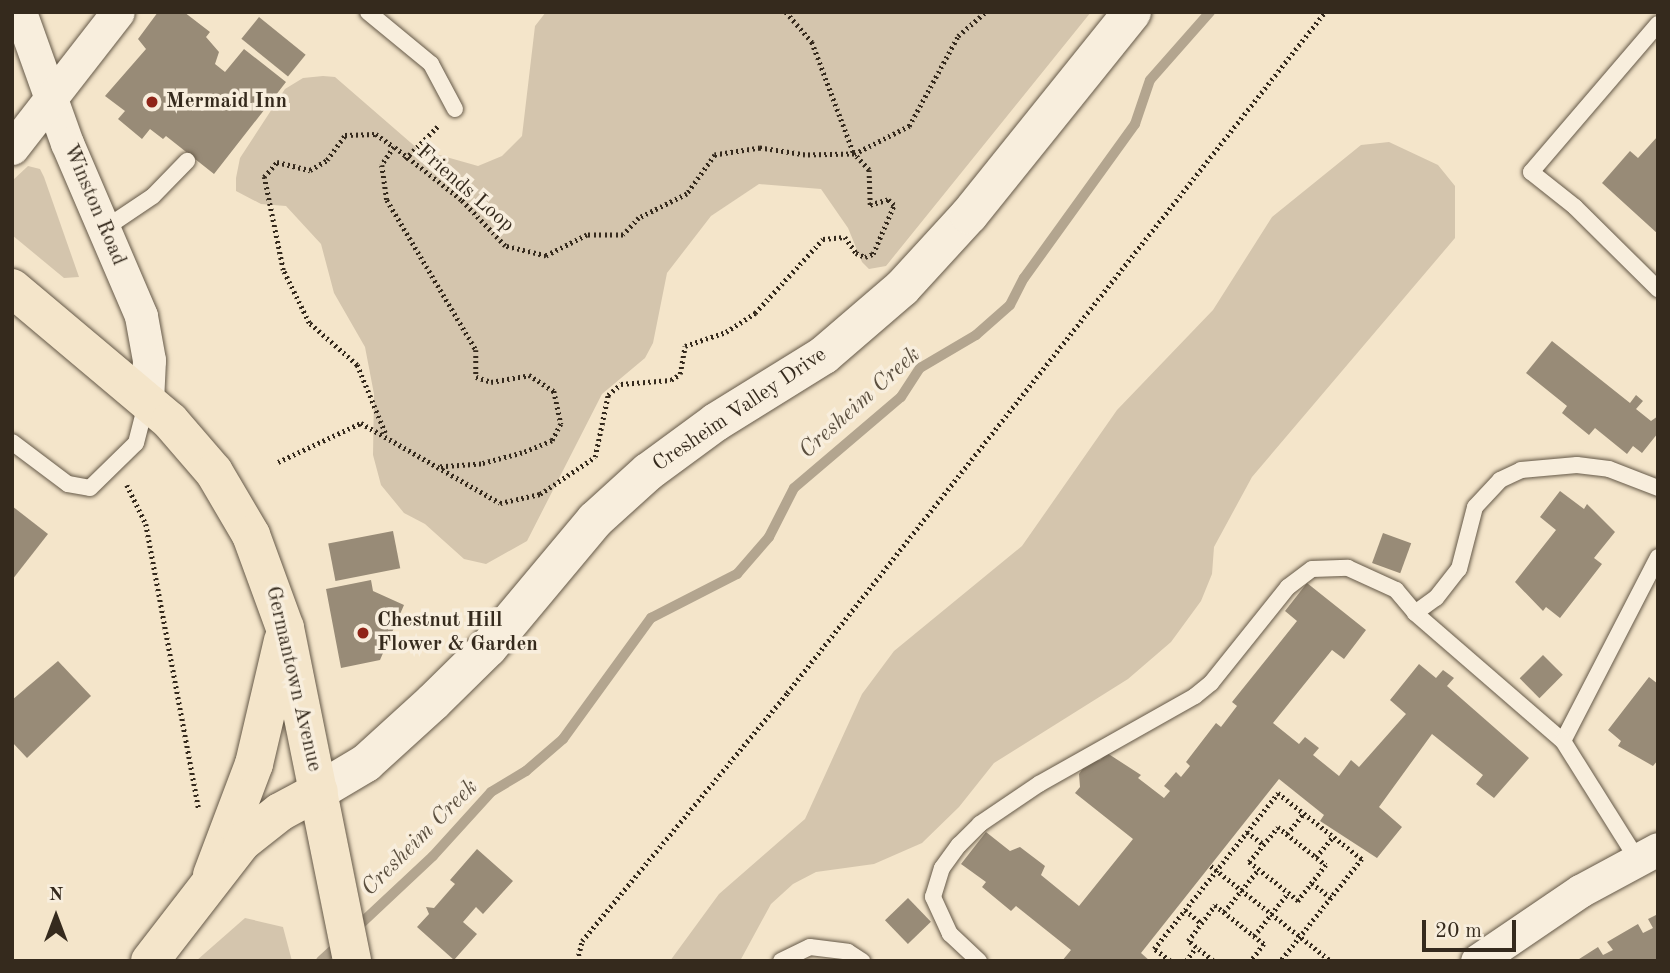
<!DOCTYPE html>
<style>
body{margin:0}
#map{position:relative;width:1670px;height:973px;overflow:hidden;background:#f4e5ca;font-family:"Old Standard TT",serif}
div>[style]{position:absolute}
[style*='--x']{left:calc(var(--x)*1px);top:calc(var(--y)*1px);width:calc(var(--w)*1px);rotate:calc(var(--a)*1deg)}
.green>*{inset:0;background:#d4c5ad}
.stream>*{height:10px;margin:-5px;padding:0 5px;transform-origin:5px;border-radius:5px;background:#b3a58f}
.building>*{inset:0;background:#988b77;transform-origin:0 0}
.path>*{height:4.5px;margin-top:-2.25px;transform-origin:0;background:repeating-linear-gradient(90deg,#352a1d 0 2px,transparent 0 5.5px)}
.roads{filter:drop-shadow(0 0 2px #655948) drop-shadow(0 0 2px #655948)}
.lane>*{height:16px;margin:-8px;padding:0 8px;transform-origin:8px;border-radius:8px;background:#f8eedd}
.street>*{height:33px;margin:-16.5px;padding:0 16.5px;transform-origin:16.5px;border-radius:16.5px;background:#f8eedd}
.secondary>*{height:38px;margin:-19px;padding:0 19px;transform-origin:19px;border-radius:19px;background:#f8eedd}
.primary>*{height:38px;margin:-19px;padding:0 19px;transform-origin:19px;border-radius:19px;background:#f4e5ca}
.dots>*{width:19px;height:19px;translate:-50% -50%;box-sizing:border-box;border:4px solid #f8eedd;border-radius:50%}
span{translate:-50% -50%;white-space:nowrap;text-align:center;line-height:1.15;-webkit-text-stroke:7px #f8eedd;paint-order:stroke}
.poi-label{font-size:21px;color:#352a1d;font-weight:700}
.left{translate:0 -50%;text-align:left}
.street-label{font-size:21px;color:#352a1d}
.water-label{font-size:23px;color:#5b4f3f;font-style:italic}
.frame{position:absolute;inset:0;border:14px solid #352a1d;pointer-events:none}
.north{position:absolute;left:21px;top:882px;width:70px;height:70px;-webkit-text-stroke:5px #f8eedd;paint-order:stroke;rotate:0deg;font-size:19px;font-weight:700;line-height:28px;text-align:center;color:#352a1d}
.north::after{content:'';display:block;margin:auto;width:24px;height:32px;background:#352a1d;clip-path:polygon(50% 0,100% 100%,50% 72%,0 100%)}
.scale{position:absolute;left:1422px;top:920px;width:94px;height:32px;box-sizing:border-box;border:4px solid #352a1d;border-top:0;padding-left:9px;font-size:21px;line-height:24px;white-space:nowrap;color:#352a1d;-webkit-text-stroke:5px #f8eedd;paint-order:stroke}
</style>
<div id="map">
<div class="green">
<div style="clip-path:polygon(546px 12px,1091px 12px,886px 266px,869px 269px,862px 262px,848px 228px,821px 189px,759px 184px,711px 216px,667px 273px,653px 343px,645px 358px,602px 394px,527px 541px,486px 564px,464px 559px,425px 524px,404px 513px,381px 485px,373px 455px,374px 394px,365px 347px,334px 293px,321px 244px,286px 206px,261px 204px,236px 191px,236px 178px,240px 158px,285px 89px,303px 78px,323px 76px,335px 77px,418px 149px,478px 166px,502px 156px,522px 136px,535px 26px)"></div>
<div style="clip-path:polygon(1389px 142px,1438px 165px,1455px 186px,1455px 238px,1252px 477px,1214px 547px,1212px 574px,1201px 601px,1171px 642px,1128px 679px,994px 763px,959px 807px,922px 843px,874px 864px,816px 872px,793px 884px,771px 904px,740px 961px,670px 961px,719px 894px,805px 819px,862px 694px,894px 651px,1022px 546px,1117px 410px,1213px 310px,1272px 217px,1361px 145px)"></div>
<div style="clip-path:polygon(28px 166px,40px 169px,44px 177px,79px 277px,64px 278px,12px 235px,12px 181px)"></div>
<div style="clip-path:polygon(245px 918px,283px 927px,292px 961px,196px 961px)"></div>
</div>
<div class="stream">
<div style="--x:354;--y:930;--w:108;--a:-43.1"></div>
<div style="--x:433;--y:856;--w:86;--a:-47.8"></div>
<div style="--x:491;--y:792;--w:41;--a:-31"></div>
<div style="--x:526;--y:771;--w:49;--a:-40.9"></div>
<div style="--x:563;--y:739;--w:150;--a:-54"></div>
<div style="--x:651;--y:618;--w:97;--a:-27.1"></div>
<div style="--x:737;--y:574;--w:49;--a:-49.1"></div>
<div style="--x:769;--y:537;--w:55;--a:-63"></div>
<div style="--x:794;--y:488;--w:140;--a:-40.4"></div>
<div style="--x:901;--y:397;--w:35;--a:-57"></div>
<div style="--x:920;--y:368;--w:65;--a:-30.5"></div>
<div style="--x:976;--y:335;--w:45;--a:-41.4"></div>
<div style="--x:1010;--y:305;--w:30;--a:-63"></div>
<div style="--x:1024;--y:278;--w:190;--a:-54.2"></div>
<div style="--x:1135;--y:124;--w:46;--a:-71.2"></div>
<div style="--x:1150;--y:80;--w:91;--a:-48.6"></div>
<div style="--x:321;--y:961;--w:23;--a:-43"></div>
</div>
<div class="building">
<div style="clip-path:polygon(158px 12px,184px 12px,210px 32px,206px 37px,219px 52px,215px 64px,225px 72px,244px 49px,286px 82px,214px 174px,166px 136px,163px 139px,150px 129px,142px 139px,118px 119px,125px 111px,105px 96px,146px 49px,138px 39px)"></div>
<div style="left:259px;top:17px;width:60px;height:28px;rotate:39deg"></div>
<div style="clip-path:polygon(1658px 136px,1658px 234px,1602px 183px,1630px 151px,1638px 158px)"></div>
<div style="clip-path:polygon(1552px 341px,1630px 403px,1636px 395px,1643px 401px,1636px 409px,1651px 421px,1658px 416px,1658px 433px,1642px 453px,1633px 446px,1627px 454px,1595px 428px,1589px 435px,1562px 413px,1567px 406px,1526px 373px)"></div>
<div style="clip-path:polygon(1560px 491px,1584px 509px,1587px 504px,1615px 532px,1594px 558px,1602px 564px,1560px 618px,1546px 607px,1543px 611px,1515px 582px,1556px 530px,1540px 517px)"></div>
<div style="clip-path:polygon(12px 506px,48px 534px,12px 580px)"></div>
<div style="left:393px;top:531px;width:38px;height:66px;rotate:79deg"></div>
<div style="left:1383px;top:533px;width:30px;height:32px;rotate:20deg"></div>
<div style="clip-path:polygon(371px 580px,373px 591px,404px 605px,380px 660px,341px 668px,326px 589px)"></div>
<div style="clip-path:polygon(1307px 583px,1366px 630px,1344px 659px,1332px 650px,1273px 723px,1299px 744px,1305px 737px,1319px 748px,1313px 755px,1339px 776px,1351px 760px,1359px 767px,1406px 714px,1390px 700px,1419px 664px,1436px 678px,1443px 670px,1454px 678px,1447px 686px,1529px 758px,1494px 798px,1476px 784px,1483px 775px,1432px 734px,1379px 807px,1402px 827px,1377px 858px,1320px 821px,1324px 815px,1279px 779px,1141px 953px,1150px 961px,1062px 961px,1071px 950px,1016px 906px,1011px 911px,982px 887px,986px 882px,961px 864px,986px 832px,1010px 851px,1020px 847px,1045px 866px,1041px 875px,1079px 906px,1133px 839px,1075px 793px,1080px 787px,1079px 774px,1088px 761px,1100px 760px,1107px 753px,1141px 775px,1138px 778px,1164px 798px,1170px 791px,1164px 786px,1176px 772px,1181px 777px,1190px 766px,1186px 762px,1216px 723px,1221px 727px,1237px 706px,1232px 702px,1297px 621px,1285px 611px)"></div>
<div style="left:1543px;top:655px;width:28px;height:33px;rotate:45deg"></div>
<div style="clip-path:polygon(58px 661px,91px 696px,27px 758px,12px 742px,12px 700px)"></div>
<div style="clip-path:polygon(1649px 677px,1658px 684px,1658px 760px,1653px 766px,1618px 746px,1621px 741px,1608px 730px)"></div>
<div style="clip-path:polygon(477px 849px,513px 881px,483px 914px,476px 907px,463px 922px,477px 934px,454px 960px,417px 927px,429px 914px,426px 907px,434px 908px,455px 884px,450px 880px)"></div>
<div style="left:908px;top:898px;width:33px;height:32px;rotate:46deg"></div>
<div style="clip-path:polygon(1658px 914px,1658px 961px,1576px 961px,1598px 947px,1603px 955px,1613px 950px,1607px 942px,1638px 924px,1643px 933px,1653px 928px,1648px 919px)"></div>
</div>
<div class="path">
<div style="--x:786;--y:12;--w:40;--a:49"></div>
<div style="--x:812;--y:42;--w:120;--a:69.4"></div>
<div style="--x:854;--y:154;--w:62;--a:-27"></div>
<div style="--x:909;--y:126;--w:102;--a:-61.4"></div>
<div style="--x:958;--y:36;--w:37;--a:-41"></div>
<div style="--x:405;--y:159;--w:49;--a:-45"></div>
<div style="--x:385;--y:433;--w:74;--a:-112.4"></div>
<div style="--x:357;--y:365;--w:64;--a:-138.8"></div>
<div style="--x:309;--y:323;--w:59;--a:-116.1"></div>
<div style="--x:283;--y:270;--w:95;--a:-101.5"></div>
<div style="--x:264;--y:177;--w:20;--a:-49"></div>
<div style="--x:277;--y:162;--w:34;--a:14"></div>
<div style="--x:310;--y:170;--w:20;--a:-30"></div>
<div style="--x:327;--y:160;--w:31;--a:-54"></div>
<div style="--x:345;--y:135;--w:31;--a:-2"></div>
<div style="--x:376;--y:134;--w:22;--a:36"></div>
<div style="--x:278;--y:462;--w:92;--a:-25.2"></div>
<div style="--x:361;--y:423;--w:160;--a:29.9"></div>
<div style="--x:500;--y:503;--w:41;--a:-12.7"></div>
<div style="--x:540;--y:494;--w:66;--a:-33.9"></div>
<div style="--x:595;--y:457;--w:63;--a:-78.2"></div>
<div style="--x:608;--y:395;--w:17;--a:-40"></div>
<div style="--x:621;--y:384;--w:50;--a:-4.6"></div>
<div style="--x:671;--y:380;--w:11;--a:-34"></div>
<div style="--x:680;--y:374;--w:28;--a:-80"></div>
<div style="--x:685;--y:346;--w:43;--a:-18.9"></div>
<div style="--x:726;--y:332;--w:35;--a:-33"></div>
<div style="--x:755;--y:313;--w:100;--a:-47.4"></div>
<div style="--x:823;--y:239;--w:22;--a:-5"></div>
<div style="--x:845;--y:237;--w:19;--a:55"></div>
<div style="--x:856;--y:253;--w:10;--a:24"></div>
<div style="--x:865;--y:257;--w:9;--a:-21"></div>
<div style="--x:873;--y:254;--w:53;--a:-66.8"></div>
<div style="--x:894;--y:205;--w:8;--a:-140"></div>
<div style="--x:888;--y:200;--w:19;--a:164"></div>
<div style="--x:870;--y:205;--w:35;--a:-92"></div>
<div style="--x:869;--y:170;--w:22;--a:-133"></div>
<div style="--x:854;--y:154;--w:49;--a:178.8"></div>
<div style="--x:805;--y:155;--w:46;--a:-171.2"></div>
<div style="--x:760;--y:148;--w:46;--a:171.2"></div>
<div style="--x:715;--y:155;--w:48;--a:125.7"></div>
<div style="--x:687;--y:194;--w:54;--a:153.4"></div>
<div style="--x:639;--y:218;--w:23;--a:133"></div>
<div style="--x:623;--y:235;--w:36;--a:180"></div>
<div style="--x:587;--y:235;--w:46;--a:152.9"></div>
<div style="--x:546;--y:256;--w:42;--a:-166.3"></div>
<div style="--x:505;--y:246;--w:64;--a:-133.7"></div>
<div style="--x:461;--y:200;--w:85;--a:-141.7"></div>
<div style="--x:394;--y:147;--w:22;--a:124"></div>
<div style="--x:382;--y:165;--w:35;--a:82"></div>
<div style="--x:387;--y:200;--w:174;--a:59.3"></div>
<div style="--x:476;--y:350;--w:27;--a:90"></div>
<div style="--x:476;--y:377;--w:16;--a:18"></div>
<div style="--x:491;--y:382;--w:39;--a:-10"></div>
<div style="--x:529;--y:375;--w:30;--a:33"></div>
<div style="--x:554;--y:391;--w:34;--a:78"></div>
<div style="--x:561;--y:424;--w:19;--a:118"></div>
<div style="--x:552;--y:441;--w:32;--a:158"></div>
<div style="--x:522;--y:453;--w:42;--a:165"></div>
<div style="--x:481;--y:464;--w:43;--a:176"></div>
<div style="--x:127;--y:485;--w:43;--a:64"></div>
<div style="--x:146;--y:524;--w:290;--a:79.5"></div>
<div style="--x:1278;--y:827;--w:61;--a:38.4"></div>
<div style="--x:1326;--y:865;--w:46;--a:127.9"></div>
<div style="--x:1298;--y:901;--w:63;--a:-141.5"></div>
<div style="--x:1249;--y:862;--w:45;--a:-50.4"></div>
<div style="--x:1247;--y:832;--w:21;--a:37"></div>
<div style="--x:1287;--y:834;--w:26;--a:-51"></div>
<div style="--x:1316;--y:857;--w:26;--a:-50"></div>
<div style="--x:1211;--y:866;--w:153;--a:38.4"></div>
<div style="--x:1312;--y:883;--w:24;--a:38"></div>
<div style="--x:1185;--y:910;--w:21;--a:39"></div>
<div style="--x:1224;--y:912;--w:54;--a:-51"></div>
<div style="--x:1254;--y:936;--w:55;--a:-51.7"></div>
<div style="--x:577;--y:961;--w:21;--a:-76"></div>
<div style="--x:582;--y:941;--w:322;--a:-50.4"></div>
<div style="--x:787;--y:693;--w:868;--a:-51.69"></div>
<div style="--x:1170;--y:961;--w:20;--a:-143"></div>
<div style="--x:1154;--y:949;--w:199;--a:-51.5"></div>
<div style="--x:1278;--y:793;--w:107;--a:38.2"></div>
<div style="--x:1362;--y:859;--w:130;--a:128.5"></div>
<div style="--x:1186;--y:961;--w:17;--a:-54"></div>
<div style="--x:1213;--y:961;--w:32;--a:-141"></div>
<div style="--x:1188;--y:941;--w:45;--a:-53.1"></div>
<div style="--x:1215;--y:905;--w:63;--a:38.5"></div>
<div style="--x:1264;--y:944;--w:21;--a:127"></div>
</div>
<div class="roads">
<div class="lane">
<div style="--x:368;--y:12;--w:82;--a:39.5"></div>
<div style="--x:431;--y:64;--w:51;--a:61.9"></div>
<div style="--x:1658;--y:24;--w:195;--a:130.6"></div>
<div style="--x:1531;--y:172;--w:56;--a:38.5"></div>
<div style="--x:1575;--y:207;--w:117;--a:44.7"></div>
<div style="--x:104;--y:229;--w:59;--a:-34"></div>
<div style="--x:153;--y:196;--w:49;--a:-45.8"></div>
<div style="--x:12;--y:442;--w:70;--a:36.9"></div>
<div style="--x:68;--y:484;--w:22;--a:10"></div>
<div style="--x:90;--y:488;--w:64;--a:-44.4"></div>
<div style="--x:136;--y:443;--w:40;--a:-75.6"></div>
<div style="--x:1415;--y:613;--w:26;--a:-36"></div>
<div style="--x:1436;--y:598;--w:37;--a:-52"></div>
<div style="--x:1459;--y:569;--w:64;--a:-75.5"></div>
<div style="--x:1475;--y:507;--w:37;--a:-47"></div>
<div style="--x:1500;--y:480;--w:23;--a:-25"></div>
<div style="--x:1521;--y:470;--w:56;--a:-5.1"></div>
<div style="--x:1577;--y:465;--w:32;--a:7"></div>
<div style="--x:1609;--y:469;--w:53;--a:21.2"></div>
<div style="--x:1563;--y:741;--w:207;--a:-62.7"></div>
<div style="--x:781;--y:961;--w:32;--a:-26"></div>
<div style="--x:810;--y:947;--w:38;--a:7"></div>
<div style="--x:848;--y:952;--w:17;--a:33"></div>
<div style="--x:979;--y:961;--w:40;--a:-137"></div>
<div style="--x:950;--y:934;--w:41;--a:-114.7"></div>
<div style="--x:933;--y:897;--w:30;--a:-73"></div>
<div style="--x:942;--y:868;--w:29;--a:-54"></div>
<div style="--x:959;--y:845;--w:30;--a:-45"></div>
<div style="--x:980;--y:824;--w:71;--a:-34.1"></div>
<div style="--x:1039;--y:784;--w:179;--a:-29.4"></div>
<div style="--x:1195;--y:696;--w:21;--a:-39"></div>
<div style="--x:1211;--y:683;--w:123;--a:-51.3"></div>
<div style="--x:1288;--y:587;--w:30;--a:-37"></div>
<div style="--x:1312;--y:569;--w:36;--a:-2"></div>
<div style="--x:1348;--y:568;--w:53;--a:24.6"></div>
<div style="--x:1396;--y:590;--w:30;--a:50"></div>
<div style="--x:1415;--y:613;--w:196;--a:40.9"></div>
<div style="--x:1563;--y:741;--w:139;--a:57.9"></div>
</div>
<div class="street">
<div style="--x:20;--y:12;--w:139;--a:70.3"></div>
<div style="--x:67;--y:143;--w:188;--a:66.8"></div>
<div style="--x:141;--y:316;--w:45;--a:79.7"></div>
<div style="--x:149;--y:360;--w:41;--a:92.8"></div>
<div style="--x:12;--y:148;--w:172;--a:-52.1"></div>
<div style="--x:1477;--y:961;--w:125;--a:-34.2"></div>
<div style="--x:1580;--y:891;--w:89;--a:-28.3"></div>
</div>
<div class="secondary">
<div style="--x:319;--y:791;--w:55;--a:-30.8"></div>
<div style="--x:366;--y:763;--w:91;--a:-42.3"></div>
<div style="--x:433;--y:702;--w:77;--a:-44.5"></div>
<div style="--x:488;--y:648;--w:167;--a:-50.1"></div>
<div style="--x:595;--y:520;--w:72;--a:-42.2"></div>
<div style="--x:648;--y:472;--w:84;--a:-36.3"></div>
<div style="--x:716;--y:422;--w:127;--a:-31.8"></div>
<div style="--x:824;--y:355;--w:103;--a:-40.7"></div>
<div style="--x:902;--y:288;--w:99;--a:-47.5"></div>
<div style="--x:969;--y:215;--w:260;--a:-51.2"></div>
</div>
<div class="primary">
<div style="--x:12;--y:288;--w:207;--a:40.1"></div>
<div style="--x:170;--y:421;--w:67;--a:49.2"></div>
<div style="--x:214;--y:472;--w:73;--a:59.6"></div>
<div style="--x:251;--y:535;--w:99;--a:69.9"></div>
<div style="--x:285;--y:628;--w:340;--a:78.6"></div>
<div style="--x:212;--y:875;--w:119;--a:-69.3"></div>
<div style="--x:254;--y:764;--w:127;--a:-76.8"></div>
<div style="--x:150;--y:961;--w:150;--a:-52.3"></div>
<div style="--x:242;--y:842;--w:48;--a:-38.3"></div>
<div style="--x:280;--y:812;--w:44;--a:-28.3"></div>
</div>
</div>
<div class="dots">
<div style="left:152px;top:102px;background:#8f2418"></div>
<div style="left:363px;top:633px;background:#8f2418"></div>
</div>
<div class="poi-label">
<span class="left" style="left:166px;top:102px">Mermaid Inn</span>
<span class="left" style="left:377px;top:633px">Chestnut Hill<br>Flower &amp; Garden</span>
</div>
<div class="street-label">
<span style="left:465px;top:189px;rotate:41deg">Friends Loop</span>
<span style="left:94px;top:205px;rotate:67deg">Winston Road</span>
<span style="left:740px;top:410px;rotate:-34deg">Cresheim Valley Drive</span>
<span style="left:293px;top:679px;rotate:77deg">Germantown Avenue</span>
</div>
<div class="water-label">
<span style="left:860px;top:403px;rotate:-42deg">Cresheim Creek</span>
<span style="left:420px;top:838px;rotate:-45deg">Cresheim Creek</span>
</div>
<div class="frame"></div>
<div class="north">N</div>
<div class="scale">20 m</div>
</div>
